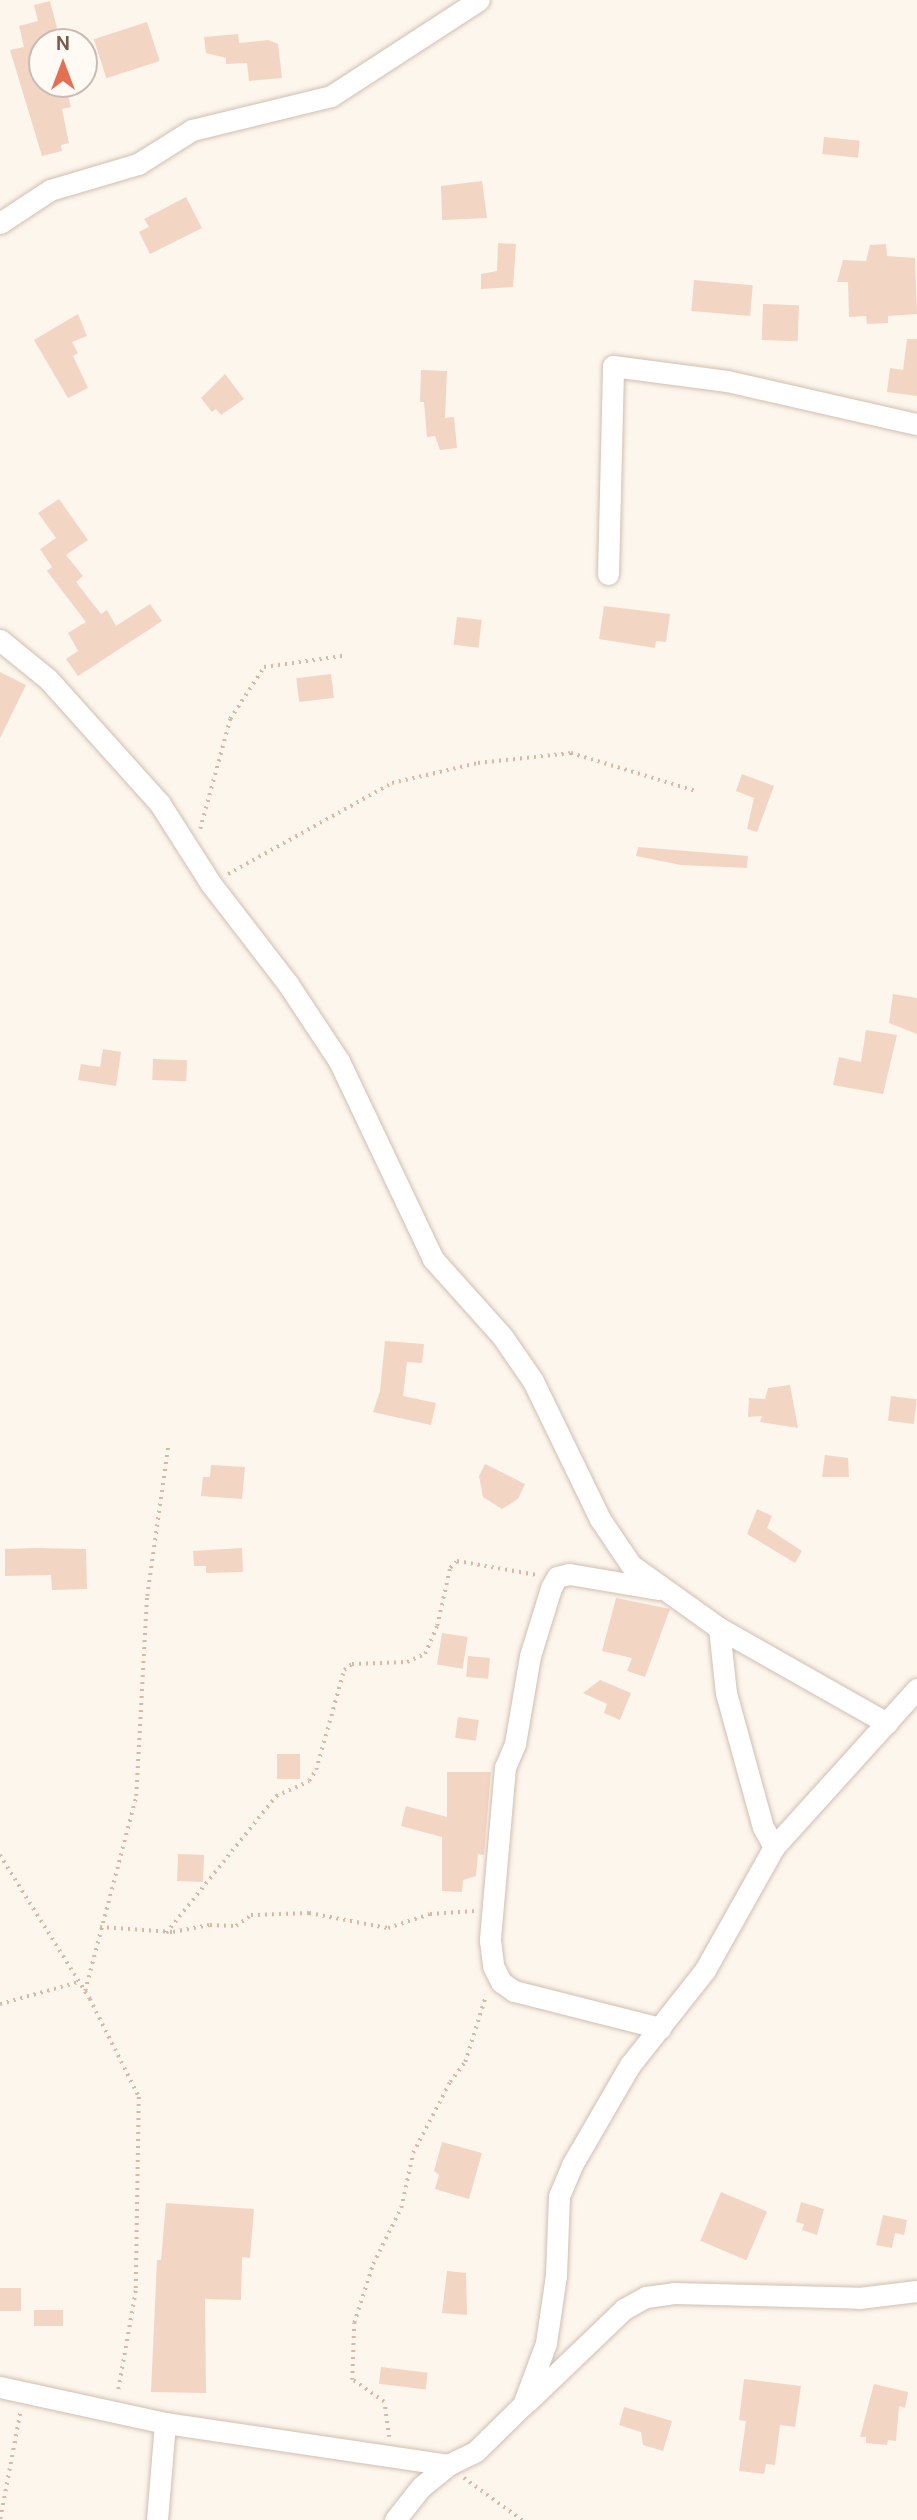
<!DOCTYPE html>
<style>
body{margin:0}
#map{position:relative;width:917px;height:2520px;overflow:hidden;background:#fdf6ec;font-family:"DM Sans",sans-serif}
div>[style]{position:absolute}
[style*='--x']{left:calc(var(--x)*1px);top:calc(var(--y)*1px);width:calc(var(--w)*1px);rotate:calc(var(--a)*1deg)}
.building>*{inset:0;background:#f3d5c3;transform-origin:0 0}
.path>*{height:3.5px;margin-top:-1.75px;transform-origin:0;background:repeating-linear-gradient(90deg,#d9b8a5 0 2px,transparent 0 7px)}
.roads{filter:drop-shadow(0 0 2px #d1beb0) drop-shadow(0 0 2px #d1beb0)}
.street>*{height:21px;margin:-10.5px;padding:0 10.5px;transform-origin:10.5px;border-radius:10.5px;background:#fff}
span{translate:-50% -50%;white-space:nowrap;text-align:center;line-height:1.15;-webkit-text-stroke:5px #fffaf3;paint-order:stroke}
.north{position:absolute;left:28px;top:28px;width:70px;height:70px;box-sizing:border-box;background:#fffaf3;border:2px solid #cabbb1;border-radius:50%;rotate:0deg;font-size:19px;font-weight:700;line-height:28px;text-align:center;color:#7a5c4d}
.north::after{content:'';display:block;margin:auto;width:24px;height:32px;background:#e76f51;clip-path:polygon(50% 0,100% 100%,50% 72%,0 100%)}
</style>
<div id="map">
<div class="building">
<div style="clip-path:polygon(50px 1px,59px 36px,52px 38px,53px 42px,42px 42px,42px 84px,50px 84px,51px 89px,65px 85px,71px 107px,62px 109px,69px 143px,61px 145px,62px 151px,42px 156px,10px 50px,24px 47px,19px 26px,38px 21px,34px 5px)"></div>
<div style="left:147px;top:22px;width:41px;height:56px;rotate:72deg"></div>
<div style="clip-path:polygon(238px 34px,239px 43px,268px 40px,278px 44px,282px 78px,249px 81px,247px 63px,226px 64px,226px 58px,206px 53px,204px 37px)"></div>
<div style="left:824px;top:137px;width:36px;height:17px;rotate:6deg"></div>
<div style="clip-path:polygon(482px 181px,487px 218px,442px 220px,441px 186px)"></div>
<div style="clip-path:polygon(186px 197px,202px 228px,150px 254px,139px 232px,149px 227px,144px 219px)"></div>
<div style="clip-path:polygon(498px 243px,516px 244px,513px 287px,481px 289px,481px 274px,497px 271px)"></div>
<div style="clip-path:polygon(886px 244px,887px 256px,915px 258px,917px 314px,888px 316px,888px 323px,867px 324px,866px 316px,849px 317px,848px 282px,837px 282px,843px 260px,866px 261px,870px 245px)"></div>
<div style="left:694px;top:280px;width:59px;height:31px;rotate:5deg"></div>
<div style="left:763px;top:304px;width:36px;height:36px;rotate:2deg"></div>
<div style="clip-path:polygon(78px 314px,87px 336px,72px 342px,78px 353px,73px 356px,88px 388px,68px 398px,34px 340px)"></div>
<div style="clip-path:polygon(907px 339px,917px 339px,917px 396px,887px 392px,890px 368px,903px 370px)"></div>
<div style="clip-path:polygon(421px 370px,447px 371px,445px 418px,454px 417px,457px 448px,440px 450px,435px 436px,427px 437px,424px 402px,420px 402px)"></div>
<div style="clip-path:polygon(225px 374px,244px 399px,221px 415px,216px 409px,212px 412px,201px 398px)"></div>
<div style="clip-path:polygon(59px 499px,88px 540px,66px 555px,83px 576px,76px 582px,101px 614px,107px 610px,116px 626px,150px 604px,162px 621px,78px 676px,66px 659px,78px 651px,68px 633px,86px 622px,47px 571px,52px 567px,40px 549px,56px 538px,38px 513px)"></div>
<div style="clip-path:polygon(604px 606px,670px 614px,666px 642px,656px 641px,655px 648px,599px 639px)"></div>
<div style="left:457px;top:617px;width:25px;height:28px;rotate:7deg"></div>
<div style="clip-path:polygon(0 672px,26px 685px,0 738px)"></div>
<div style="left:331px;top:674px;width:24px;height:35px;rotate:83deg"></div>
<div style="clip-path:polygon(742px 774px,774px 786px,757px 832px,747px 829px,754px 798px,736px 791px)"></div>
<div style="clip-path:polygon(638px 847px,748px 856px,747px 868px,681px 865px,636px 856px)"></div>
<div style="clip-path:polygon(893px 994px,917px 998px,917px 1034px,889px 1023px)"></div>
<div style="clip-path:polygon(866px 1030px,897px 1035px,883px 1094px,833px 1085px,839px 1057px,861px 1062px)"></div>
<div style="clip-path:polygon(103px 1049px,121px 1052px,116px 1086px,78px 1080px,81px 1064px,100px 1067px)"></div>
<div style="left:153px;top:1059px;width:34px;height:21px;rotate:2deg"></div>
<div style="clip-path:polygon(385px 1341px,424px 1344px,422px 1363px,407px 1362px,403px 1396px,436px 1403px,431px 1425px,373px 1412px,380px 1391px)"></div>
<div style="clip-path:polygon(790px 1385px,798px 1428px,760px 1422px,762px 1416px,748px 1417px,749px 1398px,765px 1399px,768px 1388px)"></div>
<div style="left:891px;top:1396px;width:26px;height:25px;rotate:7deg"></div>
<div style="clip-path:polygon(825px 1455px,848px 1458px,849px 1477px,822px 1477px)"></div>
<div style="clip-path:polygon(485px 1464px,525px 1484px,518px 1499px,502px 1509px,483px 1497px,479px 1476px)"></div>
<div style="clip-path:polygon(211px 1465px,245px 1467px,242px 1499px,201px 1496px,203px 1477px,210px 1477px)"></div>
<div style="clip-path:polygon(757px 1509px,772px 1516px,767px 1528px,802px 1551px,795px 1563px,747px 1534px)"></div>
<div style="clip-path:polygon(36px 1548px,86px 1549px,87px 1589px,52px 1590px,51px 1575px,5px 1576px,5px 1549px)"></div>
<div style="clip-path:polygon(242px 1548px,243px 1572px,206px 1573px,206px 1566px,194px 1566px,193px 1551px)"></div>
<div style="clip-path:polygon(616px 1598px,670px 1609px,645px 1677px,627px 1671px,632px 1658px,602px 1651px)"></div>
<div style="left:442px;top:1633px;width:26px;height:32px;rotate:9deg"></div>
<div style="left:468px;top:1656px;width:22px;height:21px;rotate:5deg"></div>
<div style="clip-path:polygon(600px 1680px,631px 1693px,620px 1720px,604px 1713px,607px 1704px,583px 1693px)"></div>
<div style="left:458px;top:1717px;width:21px;height:21px;rotate:8deg"></div>
<div style="left:277px;top:1754px;width:23px;height:25px"></div>
<div style="clip-path:polygon(447px 1772px,491px 1772px,484px 1855px,478px 1854px,476px 1876px,463px 1880px,462px 1892px,442px 1891px,442px 1837px,401px 1826px,406px 1806px,447px 1817px)"></div>
<div style="left:178px;top:1854px;width:26px;height:27px;rotate:2deg"></div>
<div style="clip-path:polygon(442px 2142px,482px 2153px,469px 2199px,435px 2189px,439px 2175px,434px 2171px)"></div>
<div style="left:721px;top:2192px;width:50px;height:53px;rotate:23deg"></div>
<div style="clip-path:polygon(801px 2202px,824px 2209px,817px 2235px,802px 2230px,804px 2224px,796px 2222px)"></div>
<div style="clip-path:polygon(166px 2203px,254px 2209px,250px 2258px,242px 2257px,241px 2300px,205px 2299px,206px 2393px,151px 2392px,157px 2260px,161px 2260px)"></div>
<div style="clip-path:polygon(883px 2215px,907px 2220px,904px 2235px,895px 2233px,892px 2248px,876px 2245px)"></div>
<div style="clip-path:polygon(447px 2271px,466px 2273px,467px 2315px,442px 2313px)"></div>
<div style="left:0;top:2288px;width:21px;height:23px"></div>
<div style="left:34px;top:2310px;width:29px;height:16px"></div>
<div style="left:381px;top:2367px;width:47px;height:17px;rotate:7deg"></div>
<div style="clip-path:polygon(744px 2379px,801px 2386px,795px 2427px,780px 2425px,775px 2465px,766px 2464px,764px 2474px,739px 2471px,746px 2421px,739px 2420px)"></div>
<div style="clip-path:polygon(874px 2384px,908px 2392px,905px 2408px,899px 2406px,896px 2441px,888px 2440px,887px 2445px,866px 2443px,866px 2437px,860px 2437px)"></div>
<div style="clip-path:polygon(624px 2407px,672px 2421px,663px 2451px,643px 2445px,641px 2432px,619px 2425px)"></div>
</div>
<div class="path">
<div style="--x:200;--y:829;--w:114;--a:-74.7"></div>
<div style="--x:230;--y:719;--w:62;--a:-56.8"></div>
<div style="--x:264;--y:667;--w:79;--a:-8"></div>
<div style="--x:228;--y:874;--w:188;--a:-29"></div>
<div style="--x:392;--y:783;--w:88;--a:-13.1"></div>
<div style="--x:478;--y:763;--w:94;--a:-6.1"></div>
<div style="--x:571;--y:753;--w:131;--a:16.9"></div>
<div style="--x:0;--y:1855;--w:170;--a:58"></div>
<div style="--x:90;--y:1999;--w:110;--a:63.4"></div>
<div style="--x:139;--y:2097;--w:194;--a:90.9"></div>
<div style="--x:136;--y:2291;--w:104;--a:100"></div>
<div style="--x:100;--y:1927;--w:73;--a:3.9"></div>
<div style="--x:173;--y:1932;--w:38;--a:-11"></div>
<div style="--x:210;--y:1925;--w:26;--a:2"></div>
<div style="--x:236;--y:1926;--w:19;--a:-36"></div>
<div style="--x:251;--y:1915;--w:58;--a:-2"></div>
<div style="--x:309;--y:1913;--w:80;--a:10.8"></div>
<div style="--x:388;--y:1928;--w:44;--a:-18.4"></div>
<div style="--x:430;--y:1914;--w:44;--a:-3.9"></div>
<div style="--x:166;--y:1933;--w:176;--a:-51.2"></div>
<div style="--x:276;--y:1796;--w:36;--a:-24"></div>
<div style="--x:309;--y:1781;--w:13;--a:-58"></div>
<div style="--x:316;--y:1770;--w:104;--a:-74.4"></div>
<div style="--x:344;--y:1670;--w:10;--a:-37"></div>
<div style="--x:352;--y:1664;--w:55;--a:-2.1"></div>
<div style="--x:407;--y:1662;--w:20;--a:-24"></div>
<div style="--x:425;--y:1654;--w:30;--a:-67"></div>
<div style="--x:437;--y:1626;--w:59;--a:-77.4"></div>
<div style="--x:450;--y:1568;--w:10;--a:-45"></div>
<div style="--x:457;--y:1561;--w:81;--a:9.9"></div>
<div style="--x:85;--y:1991;--w:202;--a:-75.3"></div>
<div style="--x:136;--y:1796;--w:200;--a:-86.9"></div>
<div style="--x:147;--y:1596;--w:151;--a:-82"></div>
<div style="--x:0;--y:2004;--w:82;--a:-15.6"></div>
<div style="--x:389;--y:2437;--w:35;--a:-98"></div>
<div style="--x:384;--y:2402;--w:39;--a:-145"></div>
<div style="--x:352;--y:2380;--w:57;--a:-88"></div>
<div style="--x:354;--y:2323;--w:62;--a:-72.1"></div>
<div style="--x:373;--y:2264;--w:63;--a:-63.4"></div>
<div style="--x:401;--y:2208;--w:56;--a:-77.7"></div>
<div style="--x:413;--y:2153;--w:80;--a:-62.5"></div>
<div style="--x:450;--y:2082;--w:25;--a:-53"></div>
<div style="--x:465;--y:2062;--w:70;--a:-72.6"></div>
<div style="--x:464;--y:2478;--w:72;--a:35.9"></div>
<div style="--x:0;--y:2519;--w:108;--a:-79.3"></div>
</div>
<div class="roads">
<div class="street">
<div style="--x:0;--y:223;--w:60;--a:-33.4"></div>
<div style="--x:50;--y:190;--w:92;--a:-16.5"></div>
<div style="--x:138;--y:164;--w:64;--a:-32.2"></div>
<div style="--x:192;--y:130;--w:143;--a:-13.7"></div>
<div style="--x:331;--y:96;--w:176;--a:-33"></div>
<div style="--x:608;--y:574;--w:208;--a:-88.6"></div>
<div style="--x:613;--y:366;--w:115;--a:7.5"></div>
<div style="--x:727;--y:381;--w:195;--a:12.8"></div>
<div style="--x:0;--y:640;--w:62;--a:39.1"></div>
<div style="--x:48;--y:679;--w:168;--a:48.1"></div>
<div style="--x:160;--y:804;--w:95;--a:57.5"></div>
<div style="--x:211;--y:884;--w:126;--a:52.4"></div>
<div style="--x:288;--y:984;--w:92;--a:56.5"></div>
<div style="--x:339;--y:1061;--w:219;--a:64.6"></div>
<div style="--x:433;--y:1259;--w:103;--a:48.1"></div>
<div style="--x:502;--y:1336;--w:55;--a:55.4"></div>
<div style="--x:533;--y:1381;--w:153;--a:64.1"></div>
<div style="--x:600;--y:1519;--w:55;--a:56"></div>
<div style="--x:631;--y:1565;--w:108;--a:35.6"></div>
<div style="--x:719;--y:1628;--w:193;--a:29.5"></div>
<div style="--x:658;--y:1589;--w:90;--a:-170.4"></div>
<div style="--x:569;--y:1574;--w:12;--a:166"></div>
<div style="--x:557;--y:1577;--w:13;--a:119"></div>
<div style="--x:551;--y:1588;--w:71;--a:107.2"></div>
<div style="--x:530;--y:1656;--w:89;--a:99.7"></div>
<div style="--x:515;--y:1744;--w:25;--a:113"></div>
<div style="--x:505;--y:1767;--w:174;--a:95"></div>
<div style="--x:490;--y:1940;--w:26;--a:83"></div>
<div style="--x:493;--y:1966;--w:18;--a:63"></div>
<div style="--x:501;--y:1982;--w:16;--a:35"></div>
<div style="--x:514;--y:1991;--w:151;--a:14.2"></div>
<div style="--x:719;--y:1628;--w:65;--a:83.9"></div>
<div style="--x:726;--y:1693;--w:139;--a:74.6"></div>
<div style="--x:763;--y:1827;--w:23;--a:61"></div>
<div style="--x:0;--y:2387;--w:169;--a:12.3"></div>
<div style="--x:165;--y:2423;--w:286;--a:8.4"></div>
<div style="--x:527;--y:2402;--w:134;--a:-43.8"></div>
<div style="--x:624;--y:2309;--w:25;--a:-29"></div>
<div style="--x:646;--y:2297;--w:28;--a:-8"></div>
<div style="--x:674;--y:2293;--w:185;--a:1.5"></div>
<div style="--x:859;--y:2298;--w:58;--a:-6.9"></div>
<div style="--x:157;--y:2520;--w:97;--a:-85.3"></div>
<div style="--x:395;--y:2520;--w:42;--a:-51.8"></div>
<div style="--x:421;--y:2487;--w:35;--a:-39"></div>
<div style="--x:448;--y:2465;--w:30;--a:-26"></div>
<div style="--x:475;--y:2452;--w:67;--a:-44.4"></div>
<div style="--x:523;--y:2405;--w:66;--a:-69.6"></div>
<div style="--x:546;--y:2343;--w:69;--a:-81.6"></div>
<div style="--x:556;--y:2275;--w:79;--a:-87.8"></div>
<div style="--x:559;--y:2196;--w:34;--a:-67"></div>
<div style="--x:572;--y:2165;--w:116;--a:-59.9"></div>
<div style="--x:630;--y:2065;--w:121;--a:-51.7"></div>
<div style="--x:705;--y:1970;--w:141;--a:-60.7"></div>
<div style="--x:774;--y:1847;--w:213;--a:-47.9"></div>
</div>
</div>
<div class="north">N</div>
</div>
